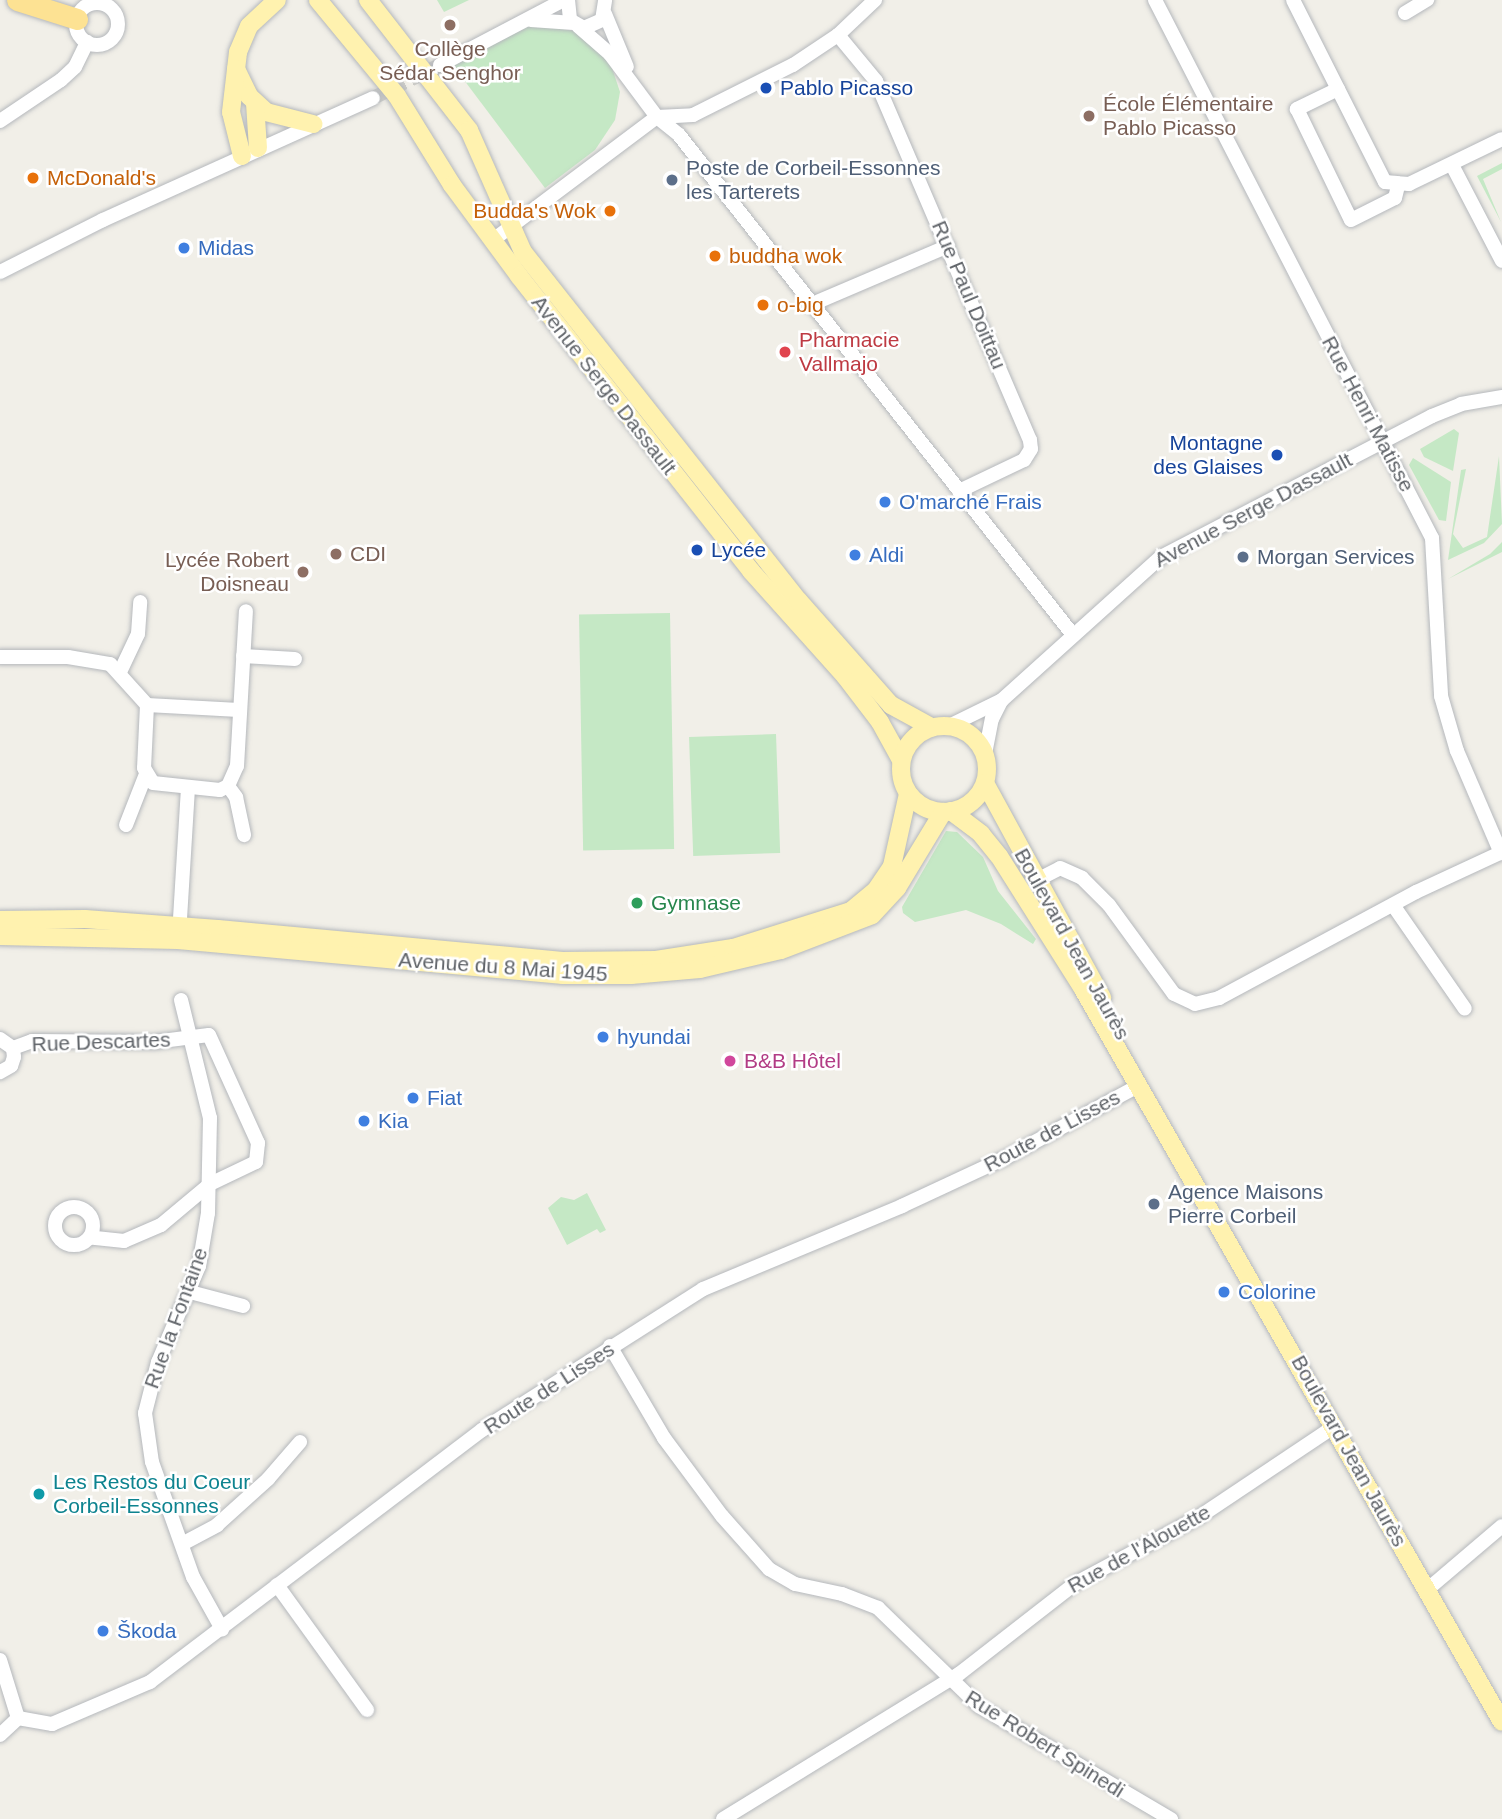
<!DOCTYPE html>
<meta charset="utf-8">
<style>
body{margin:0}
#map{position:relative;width:1502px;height:1819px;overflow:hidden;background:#f1efe8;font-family:Helvetica,sans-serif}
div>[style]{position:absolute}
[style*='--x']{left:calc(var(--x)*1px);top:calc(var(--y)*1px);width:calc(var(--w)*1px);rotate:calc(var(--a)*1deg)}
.green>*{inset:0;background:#c5e8c5;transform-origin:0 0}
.minor-tunnel>*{height:14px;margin-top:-7px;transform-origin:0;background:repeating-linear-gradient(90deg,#ccccc8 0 14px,transparent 0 21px)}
.roads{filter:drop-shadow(0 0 2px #b5b8bc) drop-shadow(0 0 2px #b5b8bc)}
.minor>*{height:14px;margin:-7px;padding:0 7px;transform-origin:7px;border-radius:7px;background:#fff}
.minor>.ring{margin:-7px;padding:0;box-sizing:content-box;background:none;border:14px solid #fff;border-radius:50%}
.major>*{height:18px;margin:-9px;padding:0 9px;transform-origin:9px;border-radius:9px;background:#fff2af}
.major>.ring{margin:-9px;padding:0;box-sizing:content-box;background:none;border:18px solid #fff2af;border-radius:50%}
.highway>*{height:21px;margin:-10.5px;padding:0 10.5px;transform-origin:10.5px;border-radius:10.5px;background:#fde293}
.dots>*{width:19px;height:19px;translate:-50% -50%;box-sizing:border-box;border:4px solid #fff;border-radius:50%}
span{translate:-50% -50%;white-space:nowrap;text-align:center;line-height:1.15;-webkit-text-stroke:5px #fff;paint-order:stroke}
.education-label{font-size:21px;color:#785e54}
.left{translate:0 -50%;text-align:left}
.right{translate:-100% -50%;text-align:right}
.transit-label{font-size:21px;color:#164399}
.service-label{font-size:21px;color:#4e5e75}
.food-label{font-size:21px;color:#c56008}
.shop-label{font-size:21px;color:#366cbe}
.street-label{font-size:21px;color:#5f6368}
.health-label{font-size:21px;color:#be3a42}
.leisure-label{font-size:21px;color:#27864d}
.hotel-label{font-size:21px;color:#b23c85}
.culture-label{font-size:21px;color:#0d838f}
</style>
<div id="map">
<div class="green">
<div style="clip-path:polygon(437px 0,469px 0,444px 12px)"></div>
<div style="clip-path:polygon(534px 24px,580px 32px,610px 62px,620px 92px,615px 120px,595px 150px,545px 188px,452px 64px)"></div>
<div style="clip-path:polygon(1502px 163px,1502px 169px,1483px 179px,1501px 222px,1477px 176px)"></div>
<div style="clip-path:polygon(1454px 429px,1459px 433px,1453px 471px,1424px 457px,1420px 449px)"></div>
<div style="clip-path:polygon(1499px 456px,1502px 524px,1484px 543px,1448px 560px,1461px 470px,1466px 469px,1453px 534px,1463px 548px,1487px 537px)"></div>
<div style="clip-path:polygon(1413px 458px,1451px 482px,1446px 521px,1439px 520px,1409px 465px)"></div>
<div style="clip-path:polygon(1502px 542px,1502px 552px,1448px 579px,1490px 554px)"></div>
<div style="left:670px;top:613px;width:236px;height:91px;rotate:89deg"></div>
<div style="left:776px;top:734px;width:119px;height:87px;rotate:88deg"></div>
<div style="clip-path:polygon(946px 831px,957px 832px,983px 857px,998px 891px,1036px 939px,1033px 944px,1001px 924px,966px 910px,915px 922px,903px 913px,902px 907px)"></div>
<div style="clip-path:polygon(587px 1193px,606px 1230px,600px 1233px,597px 1229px,567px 1245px,548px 1208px,561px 1197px,574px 1200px)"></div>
</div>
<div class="minor-tunnel">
<div style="--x:373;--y:98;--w:75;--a:-26.2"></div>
</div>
<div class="roads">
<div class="minor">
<div style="--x:568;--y:0;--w:20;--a:84"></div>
<div style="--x:570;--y:20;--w:16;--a:30"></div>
<div style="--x:584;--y:28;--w:20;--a:-24"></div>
<div style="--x:602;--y:20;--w:20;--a:-81"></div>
<div style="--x:1155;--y:0;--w:605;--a:62.76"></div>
<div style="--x:1432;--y:538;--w:158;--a:86.7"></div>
<div style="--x:1441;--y:696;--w:57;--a:73.8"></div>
<div style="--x:1457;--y:751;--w:111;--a:66.7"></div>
<div style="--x:1293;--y:0;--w:204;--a:63.2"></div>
<div style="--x:1385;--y:182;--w:24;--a:5"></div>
<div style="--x:1409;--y:184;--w:103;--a:-25.8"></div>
<div class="ring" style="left:76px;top:3px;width:28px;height:28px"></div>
<div style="--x:1405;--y:13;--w:26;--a:-31"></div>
<div style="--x:605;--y:14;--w:57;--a:67.5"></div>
<div style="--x:531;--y:20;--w:43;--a:4"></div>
<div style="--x:578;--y:26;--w:43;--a:41.2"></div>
<div style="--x:610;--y:54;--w:79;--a:53.3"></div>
<div style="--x:657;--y:117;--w:28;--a:39"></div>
<div style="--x:679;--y:135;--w:637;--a:51.76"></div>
<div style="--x:838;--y:35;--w:60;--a:50.4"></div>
<div style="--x:876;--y:81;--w:391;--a:66.8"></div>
<div style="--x:1030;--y:440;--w:9;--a:84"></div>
<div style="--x:1031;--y:449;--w:13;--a:122"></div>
<div style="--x:1024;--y:460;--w:72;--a:154.5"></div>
<div style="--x:440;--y:65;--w:140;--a:-27.7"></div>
<div style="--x:1338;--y:89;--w:46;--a:154"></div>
<div style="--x:1297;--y:109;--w:123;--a:64.1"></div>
<div style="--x:1351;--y:220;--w:49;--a:-26.6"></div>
<div style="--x:1395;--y:198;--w:12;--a:-76"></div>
<div style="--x:657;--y:117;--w:36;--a:-3"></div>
<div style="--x:693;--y:115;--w:112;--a:-26.6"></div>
<div style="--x:793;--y:65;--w:54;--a:-33.7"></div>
<div style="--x:838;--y:35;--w:51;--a:-43.4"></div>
<div style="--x:0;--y:121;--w:73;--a:-33.9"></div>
<div style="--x:61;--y:80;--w:19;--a:-43"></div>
<div style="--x:75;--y:67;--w:28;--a:-64"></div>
<div style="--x:1452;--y:165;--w:108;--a:62.5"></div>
<div style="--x:493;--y:240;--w:205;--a:-36.9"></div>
<div style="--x:0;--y:272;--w:115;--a:-26.8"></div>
<div style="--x:103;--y:220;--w:296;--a:-24.3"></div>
<div style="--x:810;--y:305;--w:150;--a:-23.1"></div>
<div style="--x:243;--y:656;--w:52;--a:3.3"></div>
<div style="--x:0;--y:657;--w:68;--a:0"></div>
<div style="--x:68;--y:657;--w:43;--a:9.5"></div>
<div style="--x:110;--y:664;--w:55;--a:47.9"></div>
<div style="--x:147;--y:705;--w:63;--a:92.7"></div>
<div style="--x:144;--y:768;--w:17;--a:59"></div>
<div style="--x:153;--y:783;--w:67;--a:6"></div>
<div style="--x:220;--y:790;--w:9;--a:-27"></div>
<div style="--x:228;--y:786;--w:22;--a:-66"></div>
<div style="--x:237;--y:766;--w:155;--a:-86.7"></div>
<div style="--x:120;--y:672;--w:42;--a:-64.7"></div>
<div style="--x:138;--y:634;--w:32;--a:-86"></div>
<div style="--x:147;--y:705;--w:92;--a:3.1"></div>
<div style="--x:949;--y:726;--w:59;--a:-26.1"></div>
<div style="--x:1002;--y:700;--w:214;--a:-42"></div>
<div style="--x:1161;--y:557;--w:305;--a:-27.5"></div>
<div style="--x:1432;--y:416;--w:31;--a:-22"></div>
<div style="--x:1461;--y:404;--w:42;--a:-9.7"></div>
<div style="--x:985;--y:754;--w:36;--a:-79"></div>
<div style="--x:992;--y:719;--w:20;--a:-63"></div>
<div style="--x:228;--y:786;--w:14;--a:54"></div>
<div style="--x:236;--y:797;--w:39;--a:78"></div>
<div style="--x:126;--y:825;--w:55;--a:-68.6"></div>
<div style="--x:1035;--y:881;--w:28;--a:-27"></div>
<div style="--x:1060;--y:868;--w:24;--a:24"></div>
<div style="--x:1082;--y:878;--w:38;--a:45"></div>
<div style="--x:1109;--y:905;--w:110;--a:53.9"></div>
<div style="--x:1174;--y:994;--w:23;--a:25"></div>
<div style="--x:1195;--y:1004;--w:25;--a:-14"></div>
<div style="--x:1219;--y:998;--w:224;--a:-28.3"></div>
<div style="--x:1416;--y:892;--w:95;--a:-24.9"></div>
<div style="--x:1393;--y:905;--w:126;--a:55.3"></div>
<div style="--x:179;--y:935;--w:146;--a:-86.5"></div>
<div style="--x:181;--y:1000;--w:122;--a:76.2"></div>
<div style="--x:210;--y:1118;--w:95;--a:91.2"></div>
<div style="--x:208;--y:1213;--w:54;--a:99.6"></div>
<div style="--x:199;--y:1266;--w:104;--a:113.1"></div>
<div style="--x:158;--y:1362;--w:53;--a:104.3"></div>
<div style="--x:145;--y:1413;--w:49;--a:81.9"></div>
<div style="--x:152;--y:1462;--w:122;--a:70.4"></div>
<div style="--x:193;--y:1577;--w:60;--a:60.9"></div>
<div style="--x:0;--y:1039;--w:16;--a:35"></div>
<div style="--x:13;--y:1048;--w:9;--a:84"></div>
<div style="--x:14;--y:1057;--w:9;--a:108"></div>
<div style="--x:11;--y:1066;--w:13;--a:151"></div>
<div style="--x:13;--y:1048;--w:20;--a:-20"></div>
<div style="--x:32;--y:1041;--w:122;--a:0.5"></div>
<div style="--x:154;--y:1042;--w:55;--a:-7.3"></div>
<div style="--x:209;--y:1035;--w:119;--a:65.6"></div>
<div style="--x:258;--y:1143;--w:19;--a:96"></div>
<div style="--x:256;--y:1162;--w:51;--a:154.4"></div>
<div style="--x:210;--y:1184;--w:64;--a:140.1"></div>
<div style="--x:161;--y:1225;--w:40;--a:156.6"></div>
<div style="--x:124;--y:1241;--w:31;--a:-174"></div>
<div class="ring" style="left:55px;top:1207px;width:24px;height:24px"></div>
<div style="--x:190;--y:1292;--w:55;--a:14.8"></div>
<div style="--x:610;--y:1346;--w:107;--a:59.6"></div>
<div style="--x:664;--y:1438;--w:97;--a:53.4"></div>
<div style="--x:722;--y:1516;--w:71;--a:48.4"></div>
<div style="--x:769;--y:1569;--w:30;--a:30"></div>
<div style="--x:795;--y:1584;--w:48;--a:12"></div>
<div style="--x:842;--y:1594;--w:39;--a:21"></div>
<div style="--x:878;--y:1608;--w:141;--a:44.1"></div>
<div style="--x:979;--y:1706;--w:223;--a:30.5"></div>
<div style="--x:182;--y:1544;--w:40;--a:-28"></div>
<div style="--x:217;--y:1525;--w:69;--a:-42"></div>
<div style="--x:268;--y:1479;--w:49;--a:-49.1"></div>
<div style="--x:277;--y:1585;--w:154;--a:54.2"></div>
<div style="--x:1428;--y:1589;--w:97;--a:-40.4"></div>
<div style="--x:0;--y:1660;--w:61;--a:72.8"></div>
<div style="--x:18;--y:1718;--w:35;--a:10"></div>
<div style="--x:52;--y:1724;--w:107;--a:-23.2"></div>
<div style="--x:150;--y:1682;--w:417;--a:-37.2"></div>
<div style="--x:482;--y:1430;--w:262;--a:-32.5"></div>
<div style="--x:703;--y:1289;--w:216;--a:-22.6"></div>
<div style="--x:902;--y:1206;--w:111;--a:-25"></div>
<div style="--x:1003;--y:1159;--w:153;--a:-28.4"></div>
<div style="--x:0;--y:1735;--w:25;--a:-43"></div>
<div style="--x:723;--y:1819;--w:277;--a:-31.6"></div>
<div style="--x:959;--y:1674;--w:148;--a:-37.9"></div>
<div style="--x:1076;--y:1583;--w:140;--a:-28.2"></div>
<div style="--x:1199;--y:1517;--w:164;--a:-33.8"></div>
</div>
<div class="major">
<div style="--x:318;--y:0;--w:124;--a:50.5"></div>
<div style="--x:397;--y:96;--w:105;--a:58.3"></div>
<div style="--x:452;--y:185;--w:113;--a:53.6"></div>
<div style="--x:519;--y:276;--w:375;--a:51.8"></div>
<div style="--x:751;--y:571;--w:141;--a:48.2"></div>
<div style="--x:845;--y:676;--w:58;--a:52.7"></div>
<div style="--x:880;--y:722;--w:43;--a:61.1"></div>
<div style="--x:368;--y:0;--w:165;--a:52.2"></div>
<div style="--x:469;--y:130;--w:133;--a:66.1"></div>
<div style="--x:523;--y:252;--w:444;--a:51.7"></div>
<div style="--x:798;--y:600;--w:140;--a:48.5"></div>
<div style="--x:891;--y:705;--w:46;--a:28.8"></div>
<div style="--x:236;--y:69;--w:30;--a:64"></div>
<div style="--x:249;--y:96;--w:23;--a:43"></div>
<div style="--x:266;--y:112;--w:49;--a:14.3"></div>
<div style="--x:255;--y:103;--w:45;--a:86.2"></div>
<div style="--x:242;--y:156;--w:45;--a:-104"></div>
<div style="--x:231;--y:112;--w:60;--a:-83.3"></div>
<div style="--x:238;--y:52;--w:28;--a:-67"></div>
<div style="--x:249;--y:26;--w:38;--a:-43"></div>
<div class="ring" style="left:901px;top:726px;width:68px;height:68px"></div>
<div style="--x:985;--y:783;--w:245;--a:61.4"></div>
<div style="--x:951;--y:811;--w:38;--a:37"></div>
<div style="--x:981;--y:834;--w:28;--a:51"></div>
<div style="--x:999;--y:856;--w:157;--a:57.7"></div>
<div style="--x:1083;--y:989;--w:844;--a:60.25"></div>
<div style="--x:0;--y:920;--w:85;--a:-0.7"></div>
<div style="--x:85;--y:919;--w:133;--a:4.3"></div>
<div style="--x:218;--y:929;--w:346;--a:5.3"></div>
<div style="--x:563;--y:961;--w:93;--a:-0.6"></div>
<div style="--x:656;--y:960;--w:78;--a:-8.9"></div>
<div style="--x:733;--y:948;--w:124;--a:-17.4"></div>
<div style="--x:851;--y:911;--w:33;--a:-40"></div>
<div style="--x:876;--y:890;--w:29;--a:-56"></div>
<div style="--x:892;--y:866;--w:74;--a:-77.5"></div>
<div style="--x:0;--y:936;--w:178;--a:1.3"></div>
<div style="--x:178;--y:940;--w:387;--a:5.2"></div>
<div style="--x:563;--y:975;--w:68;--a:0"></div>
<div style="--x:631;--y:975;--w:69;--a:-5"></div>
<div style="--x:700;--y:969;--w:83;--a:-13.2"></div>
<div style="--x:781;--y:950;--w:97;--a:-21"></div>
<div style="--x:872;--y:915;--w:37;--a:-47"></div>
<div style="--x:897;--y:888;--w:89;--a:-58.8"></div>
</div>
<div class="highway">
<div style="--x:17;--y:0;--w:63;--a:17.6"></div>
</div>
</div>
<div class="dots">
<div style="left:450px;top:25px;background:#8d6e63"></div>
<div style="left:766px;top:88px;background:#1a4fb4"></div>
<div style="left:1089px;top:116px;background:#8d6e63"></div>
<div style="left:33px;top:178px;background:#e8710a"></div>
<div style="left:672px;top:180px;background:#5c6f8a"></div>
<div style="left:610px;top:211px;background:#e8710a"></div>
<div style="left:184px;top:248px;background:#3f7fe0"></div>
<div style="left:715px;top:256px;background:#e8710a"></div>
<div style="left:763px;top:305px;background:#e8710a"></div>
<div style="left:785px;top:352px;background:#e0444e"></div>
<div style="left:1277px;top:455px;background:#1a4fb4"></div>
<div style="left:885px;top:502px;background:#3f7fe0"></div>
<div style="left:697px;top:550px;background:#1a4fb4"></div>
<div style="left:336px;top:554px;background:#8d6e63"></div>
<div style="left:855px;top:555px;background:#3f7fe0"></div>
<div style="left:1243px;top:557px;background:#5c6f8a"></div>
<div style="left:303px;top:572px;background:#8d6e63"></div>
<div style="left:637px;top:903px;background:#2e9e5b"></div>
<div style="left:603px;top:1037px;background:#3f7fe0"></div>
<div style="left:730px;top:1061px;background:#d1479c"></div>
<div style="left:413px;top:1098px;background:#3f7fe0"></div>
<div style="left:364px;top:1121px;background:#3f7fe0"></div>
<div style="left:1154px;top:1204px;background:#5c6f8a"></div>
<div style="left:1224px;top:1292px;background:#3f7fe0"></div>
<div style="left:39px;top:1494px;background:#0f9aa8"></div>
<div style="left:103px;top:1631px;background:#3f7fe0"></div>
</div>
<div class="education-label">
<span style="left:450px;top:61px">Collège<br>Sédar Senghor</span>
<span class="left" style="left:1103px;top:116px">École Élémentaire<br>Pablo Picasso</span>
<span class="left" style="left:350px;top:554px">CDI</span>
<span class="right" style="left:289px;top:572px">Lycée Robert<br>Doisneau</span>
</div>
<div class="transit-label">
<span class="left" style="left:780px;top:88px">Pablo Picasso</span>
<span class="right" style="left:1263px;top:455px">Montagne<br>des Glaises</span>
<span class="left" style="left:711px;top:550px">Lycée</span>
</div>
<div class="service-label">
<span class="left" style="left:686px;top:180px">Poste de Corbeil-Essonnes<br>les Tarterets</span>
<span class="left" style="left:1257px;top:557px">Morgan Services</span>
<span class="left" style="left:1168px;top:1204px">Agence Maisons<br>Pierre Corbeil</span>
</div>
<div class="food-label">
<span class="left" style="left:47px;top:178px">McDonald's</span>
<span class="right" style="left:596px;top:211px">Budda's Wok</span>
<span class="left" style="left:729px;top:256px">buddha wok</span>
<span class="left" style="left:777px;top:305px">o-big</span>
</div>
<div class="shop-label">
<span class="left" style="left:198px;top:248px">Midas</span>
<span class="left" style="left:899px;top:502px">O'marché Frais</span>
<span class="left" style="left:869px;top:555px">Aldi</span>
<span class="left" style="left:617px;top:1037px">hyundai</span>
<span class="left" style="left:427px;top:1098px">Fiat</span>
<span class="left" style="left:378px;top:1121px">Kia</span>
<span class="left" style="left:1238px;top:1292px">Colorine</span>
<span class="left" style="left:117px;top:1631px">Škoda</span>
</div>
<div class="street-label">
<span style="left:969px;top:295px;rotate:67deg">Rue Paul Doittau</span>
<span style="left:604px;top:385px;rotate:52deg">Avenue Serge Dassault</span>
<span style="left:1368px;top:414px;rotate:62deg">Rue Henri Matisse</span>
<span style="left:1253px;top:510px;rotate:-28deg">Avenue Serge Dassault</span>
<span style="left:1072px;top:944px;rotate:61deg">Boulevard Jean Jaurès</span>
<span style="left:503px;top:967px;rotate:4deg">Avenue du 8 Mai 1945</span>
<span style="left:101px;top:1042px;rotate:-2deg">Rue Descartes</span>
<span style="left:1052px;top:1131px;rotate:-28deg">Route de Lisses</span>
<span style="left:176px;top:1318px;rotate:-70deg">Rue la Fontaine</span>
<span style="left:549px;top:1388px;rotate:-33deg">Route de Lisses</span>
<span style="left:1349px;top:1451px;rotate:61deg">Boulevard Jean Jaurès</span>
<span style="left:1139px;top:1549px;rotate:-29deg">Rue de l'Alouette</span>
<span style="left:1045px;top:1744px;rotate:32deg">Rue Robert Spinedi</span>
</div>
<div class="health-label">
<span class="left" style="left:799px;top:352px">Pharmacie<br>Vallmajo</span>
</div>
<div class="leisure-label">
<span class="left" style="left:651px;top:903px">Gymnase</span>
</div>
<div class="hotel-label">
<span class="left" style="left:744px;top:1061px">B&amp;B Hôtel</span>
</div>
<div class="culture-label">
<span class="left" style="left:53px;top:1494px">Les Restos du Coeur<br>Corbeil-Essonnes</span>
</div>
</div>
